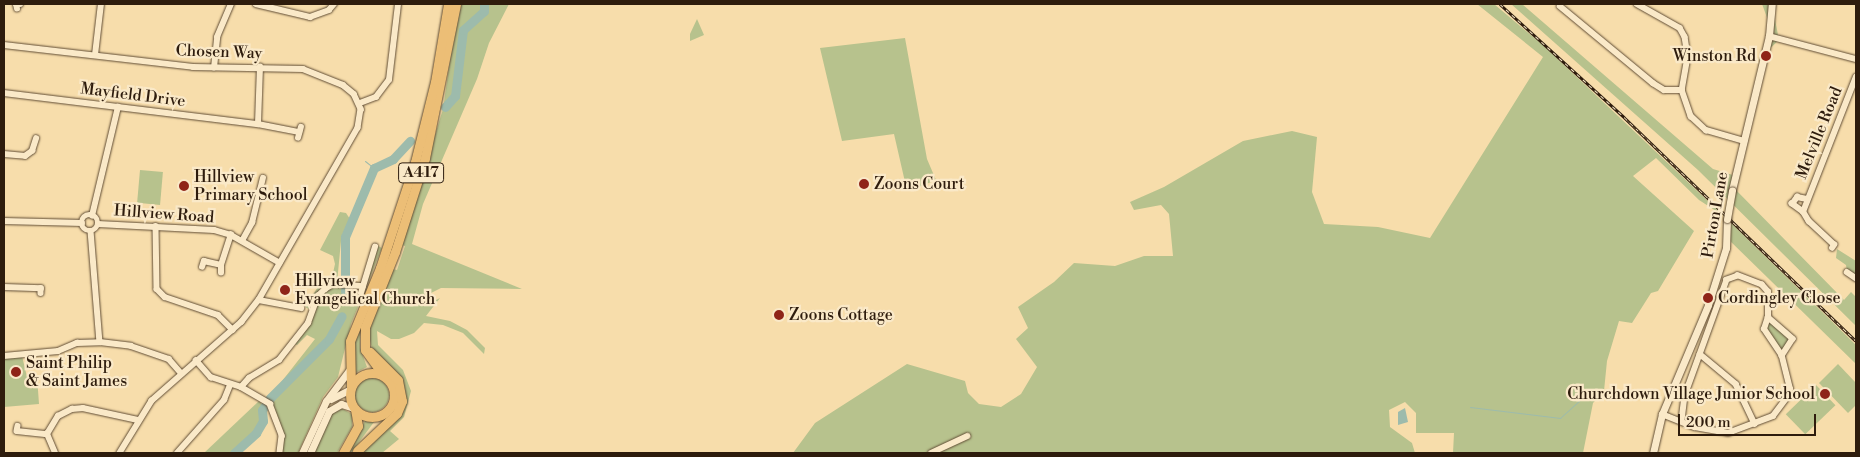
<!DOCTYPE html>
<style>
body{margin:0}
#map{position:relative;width:1860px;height:457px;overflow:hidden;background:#f7ddab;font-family:"Libre Bodoni",serif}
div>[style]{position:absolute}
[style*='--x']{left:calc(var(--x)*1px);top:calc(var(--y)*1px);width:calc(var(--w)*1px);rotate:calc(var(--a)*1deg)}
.green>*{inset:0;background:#b7c28d;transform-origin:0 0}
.round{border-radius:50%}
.water>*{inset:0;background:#9dbbac}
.stream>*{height:1px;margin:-0.5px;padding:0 0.5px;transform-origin:0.5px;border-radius:0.5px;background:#9dbbac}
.river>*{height:9px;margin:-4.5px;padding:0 4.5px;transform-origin:4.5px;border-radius:4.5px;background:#9dbbac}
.roads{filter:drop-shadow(0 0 1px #604c34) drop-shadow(0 0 1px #604c34)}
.minor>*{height:5.5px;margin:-2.75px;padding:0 2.75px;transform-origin:2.75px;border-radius:2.75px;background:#fae9c8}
.minor>.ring{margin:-2.75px;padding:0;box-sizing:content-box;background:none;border:5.5px solid #fae9c8;border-radius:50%}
.tertiary>*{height:7px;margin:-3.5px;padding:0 3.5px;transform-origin:3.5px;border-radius:3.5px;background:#fae9c8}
.trunk>*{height:9px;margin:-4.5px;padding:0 4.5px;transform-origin:4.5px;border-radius:4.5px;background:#ecbe76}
.trunk>.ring{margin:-4.5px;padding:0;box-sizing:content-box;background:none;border:9px solid #ecbe76;border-radius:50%}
.rail>*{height:3px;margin-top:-1.5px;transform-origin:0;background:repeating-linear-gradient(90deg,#fae9c8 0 4px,#2e1c0d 0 8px);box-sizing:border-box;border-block:1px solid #2e1c0d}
.bridges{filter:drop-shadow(0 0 1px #604c34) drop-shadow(0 0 1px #604c34)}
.tertiary-bridge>*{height:7px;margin:-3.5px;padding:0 3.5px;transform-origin:3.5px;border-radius:3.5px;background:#fae9c8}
.dots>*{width:14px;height:14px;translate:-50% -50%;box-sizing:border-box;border:2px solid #fae9c8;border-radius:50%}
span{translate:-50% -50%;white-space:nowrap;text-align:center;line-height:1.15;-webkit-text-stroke:4.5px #fae9c8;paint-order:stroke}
.shield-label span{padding:1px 4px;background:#fae9c8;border:1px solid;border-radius:4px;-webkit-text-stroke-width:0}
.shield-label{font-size:15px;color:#2e1c0d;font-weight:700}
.street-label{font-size:16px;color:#2e1c0d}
.poi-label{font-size:16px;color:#2e1c0d}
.right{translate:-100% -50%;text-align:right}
.left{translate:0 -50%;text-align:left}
.frame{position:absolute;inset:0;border:5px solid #2e1c0d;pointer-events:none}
.scale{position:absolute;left:1678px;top:414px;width:138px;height:22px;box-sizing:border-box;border:2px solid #2e1c0d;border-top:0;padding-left:6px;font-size:15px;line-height:18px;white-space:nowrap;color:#2e1c0d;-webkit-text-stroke:4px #fae9c8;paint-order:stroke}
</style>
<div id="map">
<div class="green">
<div style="clip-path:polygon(458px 4px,509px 4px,489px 43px,477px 79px,423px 204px,412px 244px,522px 289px,441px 288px,425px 296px,433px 296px,432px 302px,440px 298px,426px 316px,450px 321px,467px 330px,485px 348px,484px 354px,463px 333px,443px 325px,424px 323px,414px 333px,399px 339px,391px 339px,377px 331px,378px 345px,403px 370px,411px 391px,404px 417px,390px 431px,399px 439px,382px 453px,363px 453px,396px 417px,400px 377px,373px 353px,367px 327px,393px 269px,397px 270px,405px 246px,401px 245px,443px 109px)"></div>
<div style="clip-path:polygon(1477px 4px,1494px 4px,1544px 46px,1727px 219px,1856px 345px,1856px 364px,1727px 238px,1727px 218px,1699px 200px,1656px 158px,1633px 176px,1694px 231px,1658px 291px,1651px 293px,1632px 323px,1619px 321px,1607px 361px,1604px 391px,1593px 403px,1583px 453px,1453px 453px,1454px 433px,1416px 433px,1416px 413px,1405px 402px,1389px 410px,1390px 427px,1412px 443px,1415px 453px,793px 453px,815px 423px,907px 364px,965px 381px,968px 393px,979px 404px,1001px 407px,1021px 394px,1037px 367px,1016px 339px,1028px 328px,1018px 307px,1054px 282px,1074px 263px,1115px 266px,1144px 256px,1173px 256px,1169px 214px,1161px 205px,1134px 210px,1130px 202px,1164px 187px,1243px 141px,1292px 131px,1317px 137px,1312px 192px,1324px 224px,1378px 227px,1430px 238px,1543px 57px)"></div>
<div style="clip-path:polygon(1511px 4px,1522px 4px,1713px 169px,1736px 176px,1733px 187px,1844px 300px,1851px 292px,1856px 297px,1856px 326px,1698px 170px)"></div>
<div style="clip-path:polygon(1762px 4px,1772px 4px,1779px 40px,1763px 55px,1769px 23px)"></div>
<div style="clip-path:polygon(697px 19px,704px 35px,690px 41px,690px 34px)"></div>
<div style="clip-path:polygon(905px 38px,927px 159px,936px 180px,919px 187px,905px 182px,894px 134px,842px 141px,820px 48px)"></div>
<div style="clip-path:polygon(433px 114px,392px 249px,360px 330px,360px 348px,367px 367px,355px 373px,351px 349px)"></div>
<div style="left:140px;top:170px;width:23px;height:33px;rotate:5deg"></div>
<div style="clip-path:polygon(340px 212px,346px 213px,350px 219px,341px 241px,337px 283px,333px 283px,360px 298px,378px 246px,382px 248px,351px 324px,338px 377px,323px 397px,298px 453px,282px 453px,283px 443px,270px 404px,272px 401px,266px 397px,275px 390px,315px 339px,307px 335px,297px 345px,293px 343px,314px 312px,305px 307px,323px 279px,331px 282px,335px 264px,333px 256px,320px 250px)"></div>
<div style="clip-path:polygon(1837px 249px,1856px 261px,1856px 278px,1847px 272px,1846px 265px,1836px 258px)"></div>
<div style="clip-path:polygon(1768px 317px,1793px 339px,1782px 356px,1766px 336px)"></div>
<div style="clip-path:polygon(22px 356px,27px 377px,37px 376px,39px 404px,4px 407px,4px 358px)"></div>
<div style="clip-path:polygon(1838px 364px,1856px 383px,1856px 405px,1848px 413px,1819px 383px)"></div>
<div class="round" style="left:355px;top:378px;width:34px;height:34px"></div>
<div style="left:1816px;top:385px;width:28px;height:42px;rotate:46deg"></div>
<div style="clip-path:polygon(259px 401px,264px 406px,263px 421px,256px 433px,234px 453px,204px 453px)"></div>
<div style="clip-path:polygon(341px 408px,352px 414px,352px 427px,337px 453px,314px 453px,330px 414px)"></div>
<div style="clip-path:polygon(365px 421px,374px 422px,351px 453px,347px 453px)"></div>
</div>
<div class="water">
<div style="clip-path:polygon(1405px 408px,1408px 422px,1398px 425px,1398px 412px)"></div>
</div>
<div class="stream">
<div style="--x:365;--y:161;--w:11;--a:38"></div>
<div style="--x:1470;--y:407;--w:91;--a:7"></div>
<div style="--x:1560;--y:418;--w:39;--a:-42"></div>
</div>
<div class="river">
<div style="--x:445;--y:107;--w:15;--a:-48"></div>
<div style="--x:455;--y:96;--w:66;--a:-83.1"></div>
<div style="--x:463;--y:30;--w:28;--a:-42"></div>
<div style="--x:484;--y:11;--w:7;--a:-90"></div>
<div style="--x:345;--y:291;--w:54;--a:-90"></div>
<div style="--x:345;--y:237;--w:75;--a:-67.2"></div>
<div style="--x:374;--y:168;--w:21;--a:-25"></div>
<div style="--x:393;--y:159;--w:25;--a:-47"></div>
<div style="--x:234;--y:453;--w:30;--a:-42"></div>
<div style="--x:256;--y:433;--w:14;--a:-60"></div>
<div style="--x:263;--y:421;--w:11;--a:-95"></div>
<div style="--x:262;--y:410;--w:14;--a:-56"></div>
<div style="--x:270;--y:398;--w:83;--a:-45"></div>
<div style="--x:329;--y:339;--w:26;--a:-61"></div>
</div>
<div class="roads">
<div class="minor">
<div style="--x:256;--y:4;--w:56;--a:13.5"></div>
<div style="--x:310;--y:17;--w:20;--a:-20"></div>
<div style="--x:329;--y:10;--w:8;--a:-50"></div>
<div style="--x:1637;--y:4;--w:49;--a:29.2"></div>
<div style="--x:1680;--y:28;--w:10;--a:61"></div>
<div style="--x:1685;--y:37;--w:20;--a:81"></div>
<div style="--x:1688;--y:57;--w:34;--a:100"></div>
<div style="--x:1682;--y:90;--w:28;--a:71"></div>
<div style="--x:1691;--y:116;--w:21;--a:43"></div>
<div style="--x:1706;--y:130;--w:40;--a:16"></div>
<div style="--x:1560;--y:6;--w:121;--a:39.6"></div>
<div style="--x:1653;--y:83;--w:13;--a:32"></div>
<div style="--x:1664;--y:90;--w:18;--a:0"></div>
<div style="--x:17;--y:9;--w:5;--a:-101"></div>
<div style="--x:16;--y:4;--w:4;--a:0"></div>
<div style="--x:1769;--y:36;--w:90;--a:14.8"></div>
<div style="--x:4;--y:45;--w:190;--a:6.6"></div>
<div style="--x:193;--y:67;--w:110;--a:1"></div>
<div style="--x:303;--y:69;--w:43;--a:21.8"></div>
<div style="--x:343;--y:85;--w:14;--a:39"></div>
<div style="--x:354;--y:94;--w:17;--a:65"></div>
<div style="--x:361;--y:109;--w:19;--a:99"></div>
<div style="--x:358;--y:128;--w:198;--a:119.9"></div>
<div style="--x:259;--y:300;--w:28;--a:128"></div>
<div style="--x:242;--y:322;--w:120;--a:138.7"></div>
<div style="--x:152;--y:401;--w:61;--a:121.6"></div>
<div style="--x:95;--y:55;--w:51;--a:-83.3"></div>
<div style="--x:214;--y:68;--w:31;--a:-84"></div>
<div style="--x:217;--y:37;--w:36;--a:-67"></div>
<div style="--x:4;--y:93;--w:256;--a:7"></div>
<div style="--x:258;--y:124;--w:42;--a:11"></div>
<div style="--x:360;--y:103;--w:17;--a:-21"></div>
<div style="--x:376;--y:97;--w:21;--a:-53"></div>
<div style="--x:389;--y:80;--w:77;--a:-83.2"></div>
<div style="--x:258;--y:124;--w:57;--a:-88"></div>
<div style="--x:298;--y:138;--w:11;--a:-75"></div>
<div style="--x:4;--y:154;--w:21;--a:5"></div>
<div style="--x:25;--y:156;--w:9;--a:-36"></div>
<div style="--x:32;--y:151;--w:13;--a:-72"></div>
<div style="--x:1803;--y:212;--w:14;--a:-144"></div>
<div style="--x:1792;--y:204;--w:9;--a:-54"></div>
<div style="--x:1797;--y:197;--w:10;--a:11"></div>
<div class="ring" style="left:82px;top:215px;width:10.5px;height:10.5px"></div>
<div style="--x:92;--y:216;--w:112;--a:-76.6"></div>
<div style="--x:4;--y:221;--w:78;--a:1.5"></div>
<div style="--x:98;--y:224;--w:116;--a:3"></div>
<div style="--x:214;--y:230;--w:18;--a:16"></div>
<div style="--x:231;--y:235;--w:56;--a:29.7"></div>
<div style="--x:156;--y:226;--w:63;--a:89.1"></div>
<div style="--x:157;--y:289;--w:11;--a:45"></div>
<div style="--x:165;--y:297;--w:56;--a:18.8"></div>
<div style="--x:218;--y:315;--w:21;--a:45"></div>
<div style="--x:91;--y:231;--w:111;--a:85.4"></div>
<div style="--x:242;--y:241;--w:21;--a:-61"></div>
<div style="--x:252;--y:223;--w:46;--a:-76.3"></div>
<div style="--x:1832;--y:248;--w:4;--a:-56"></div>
<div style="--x:1834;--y:245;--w:34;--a:-137"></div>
<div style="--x:1809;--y:222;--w:12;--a:-121"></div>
<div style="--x:1803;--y:212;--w:145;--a:-68.6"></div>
<div style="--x:202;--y:267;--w:6;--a:-72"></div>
<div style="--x:204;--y:261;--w:17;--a:13"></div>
<div style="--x:221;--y:265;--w:32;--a:-72"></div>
<div style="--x:1847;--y:272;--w:11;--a:34"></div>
<div style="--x:221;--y:273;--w:8;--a:-90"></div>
<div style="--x:4;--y:287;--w:37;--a:2"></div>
<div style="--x:41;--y:288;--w:5;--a:90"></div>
<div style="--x:361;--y:293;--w:48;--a:-73.1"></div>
<div style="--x:259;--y:300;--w:43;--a:10.8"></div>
<div style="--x:1768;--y:317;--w:33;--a:41"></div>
<div style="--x:1793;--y:339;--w:20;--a:123"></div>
<div style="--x:1700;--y:354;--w:47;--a:39.8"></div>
<div style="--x:1736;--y:384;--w:44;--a:64.6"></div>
<div style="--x:4;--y:356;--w:54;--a:-5.3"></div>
<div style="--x:58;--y:351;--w:21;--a:-23"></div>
<div style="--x:77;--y:343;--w:23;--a:-2"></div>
<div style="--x:100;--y:342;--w:31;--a:7"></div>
<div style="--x:131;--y:346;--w:40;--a:18.9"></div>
<div style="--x:169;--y:359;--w:18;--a:49"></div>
<div style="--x:196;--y:360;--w:23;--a:49"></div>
<div style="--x:211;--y:377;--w:32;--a:18"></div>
<div style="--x:241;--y:387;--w:12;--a:-48"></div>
<div style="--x:249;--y:378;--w:35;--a:-31"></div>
<div style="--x:279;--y:360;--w:47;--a:-51.9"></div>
<div style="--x:308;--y:323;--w:29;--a:-70"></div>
<div style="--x:318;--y:296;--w:10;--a:-45"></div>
<div style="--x:325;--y:289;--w:9;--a:-32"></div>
<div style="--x:333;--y:284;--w:30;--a:4"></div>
<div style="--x:241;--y:387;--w:34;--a:30"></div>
<div style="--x:270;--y:404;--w:34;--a:69"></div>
<div style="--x:282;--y:436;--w:17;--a:97"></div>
<div style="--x:1662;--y:414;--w:35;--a:22"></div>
<div style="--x:1695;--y:427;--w:34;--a:10"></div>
<div style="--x:1728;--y:433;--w:48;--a:-20.7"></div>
<div style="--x:1773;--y:416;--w:25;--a:-53"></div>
<div style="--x:1788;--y:396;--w:7;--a:-74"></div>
<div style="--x:1790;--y:389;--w:34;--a:-104"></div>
<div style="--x:1782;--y:356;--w:32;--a:-124"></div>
<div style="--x:1764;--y:329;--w:13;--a:-72"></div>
<div style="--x:1768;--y:317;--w:25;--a:-90"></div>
<div style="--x:1768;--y:292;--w:9;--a:-131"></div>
<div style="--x:1762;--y:285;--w:26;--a:-159"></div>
<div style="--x:1738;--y:276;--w:12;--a:160"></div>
<div style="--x:1727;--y:280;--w:123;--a:109.9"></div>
<div style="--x:1685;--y:396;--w:25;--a:97"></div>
<div style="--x:18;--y:426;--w:5;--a:101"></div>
<div style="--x:17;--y:431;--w:30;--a:6"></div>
<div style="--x:55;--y:453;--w:21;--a:-113"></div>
<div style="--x:47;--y:434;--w:21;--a:-59"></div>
<div style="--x:58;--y:416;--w:16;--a:-27"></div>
<div style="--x:72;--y:409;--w:11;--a:-5"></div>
<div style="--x:83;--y:408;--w:56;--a:12.3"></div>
<div style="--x:177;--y:453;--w:71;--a:-48.4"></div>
<div style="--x:224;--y:400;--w:16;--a:-68"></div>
<div style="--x:931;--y:453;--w:40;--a:-25"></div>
</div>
<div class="tertiary">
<div style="--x:1732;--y:190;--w:158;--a:-76.5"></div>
<div style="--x:1769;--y:36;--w:32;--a:-85"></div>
<div style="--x:331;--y:399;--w:22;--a:-27"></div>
<div style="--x:302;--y:453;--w:57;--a:-65.2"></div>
<div style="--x:326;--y:401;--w:39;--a:-53"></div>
<div style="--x:310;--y:453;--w:46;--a:-65.7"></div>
<div style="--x:329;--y:411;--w:14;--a:-30"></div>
<div style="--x:341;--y:404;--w:14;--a:17"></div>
<div style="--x:1653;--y:453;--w:40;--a:-77"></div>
<div style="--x:1662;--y:414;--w:118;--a:-67.1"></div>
<div style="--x:1708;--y:305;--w:60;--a:-72.5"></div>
<div style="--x:1726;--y:248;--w:29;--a:-88"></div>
</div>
<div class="trunk">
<div class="ring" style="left:350px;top:373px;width:35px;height:35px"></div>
<div style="--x:384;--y:376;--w:32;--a:-126"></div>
<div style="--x:365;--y:350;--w:23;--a:-90"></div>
<div style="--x:365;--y:327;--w:81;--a:-68.2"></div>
<div style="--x:395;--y:252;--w:99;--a:-72.3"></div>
<div style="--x:425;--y:158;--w:157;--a:-78.6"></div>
<div style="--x:351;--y:387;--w:46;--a:-91.2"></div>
<div style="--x:350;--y:341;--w:79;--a:-67.7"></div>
<div style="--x:380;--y:268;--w:112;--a:-71.7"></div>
<div style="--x:415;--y:162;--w:82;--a:-76"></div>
<div style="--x:435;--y:82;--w:79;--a:-80.5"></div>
<div style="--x:357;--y:451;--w:55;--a:-43.5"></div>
<div style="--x:397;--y:413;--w:13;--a:-67"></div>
<div style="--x:402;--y:401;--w:21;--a:-101"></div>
<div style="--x:398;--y:380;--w:40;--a:-135"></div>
<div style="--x:343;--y:453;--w:31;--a:-61"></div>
<div style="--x:358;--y:426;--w:17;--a:-100"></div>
</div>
</div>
<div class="rail">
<div style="--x:1500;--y:4;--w:168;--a:42.3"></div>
<div style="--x:1624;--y:117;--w:322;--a:44"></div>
</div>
<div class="bridges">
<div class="tertiary-bridge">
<div style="--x:1727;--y:219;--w:29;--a:-80"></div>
</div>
</div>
<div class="dots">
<div style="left:1766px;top:56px;background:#8f2418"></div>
<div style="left:864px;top:184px;background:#8f2418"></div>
<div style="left:184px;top:186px;background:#8f2418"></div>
<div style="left:285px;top:290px;background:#8f2418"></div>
<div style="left:1708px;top:298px;background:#8f2418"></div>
<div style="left:779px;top:315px;background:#8f2418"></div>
<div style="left:16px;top:372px;background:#8f2418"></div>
<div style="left:1825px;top:394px;background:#8f2418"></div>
</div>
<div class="shield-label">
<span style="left:421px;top:173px">A417</span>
</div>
<div class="street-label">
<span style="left:219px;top:52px;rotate:2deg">Chosen Way</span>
<span style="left:133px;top:95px;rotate:7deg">Mayfield Drive</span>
<span style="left:1819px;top:133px;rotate:-68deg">Melville Road</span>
<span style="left:164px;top:214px;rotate:4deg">Hillview Road</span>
<span style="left:1715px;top:215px;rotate:-80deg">Pirton Lane</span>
</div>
<div class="poi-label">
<span class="right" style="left:1756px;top:56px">Winston Rd</span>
<span class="left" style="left:194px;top:186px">Hillview<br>Primary School</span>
<span class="left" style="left:874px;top:184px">Zoons Court</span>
<span class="left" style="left:295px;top:290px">Hillview<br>Evangelical Church</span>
<span class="left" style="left:1718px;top:298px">Cordingley Close</span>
<span class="left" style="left:789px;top:315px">Zoons Cottage</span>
<span class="left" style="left:26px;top:372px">Saint Philip<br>&amp; Saint James</span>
<span class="right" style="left:1815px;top:394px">Churchdown Village Junior School</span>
</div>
<div class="frame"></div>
<div class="scale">200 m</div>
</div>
